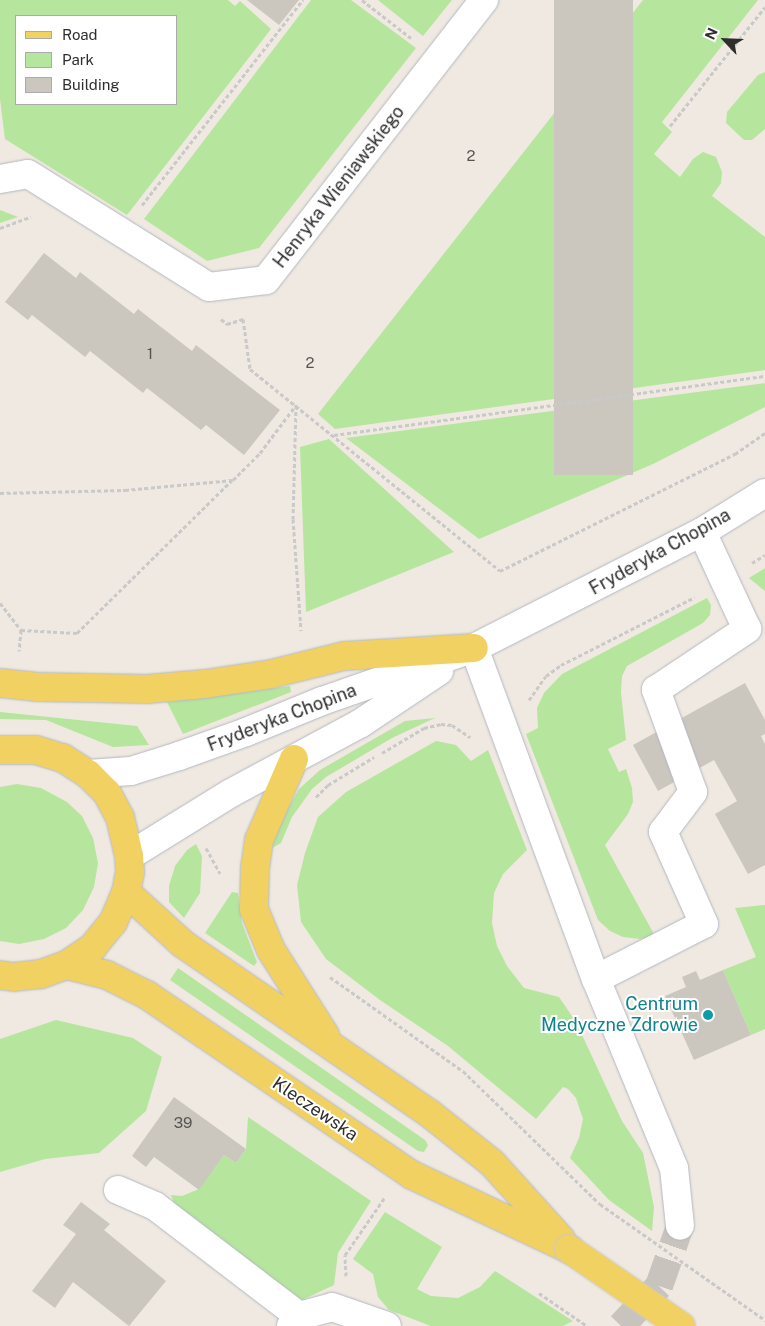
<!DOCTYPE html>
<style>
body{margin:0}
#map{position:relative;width:765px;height:1326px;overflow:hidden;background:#efe9e1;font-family:"Public Sans",sans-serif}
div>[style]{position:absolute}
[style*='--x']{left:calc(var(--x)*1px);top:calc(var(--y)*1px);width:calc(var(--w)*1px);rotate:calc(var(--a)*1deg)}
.green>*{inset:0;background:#b6e59e}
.building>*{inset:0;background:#cbc7bf;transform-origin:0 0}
.minor-tunnel>*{height:28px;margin-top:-14px;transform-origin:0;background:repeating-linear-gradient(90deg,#c8c4bd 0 28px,transparent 0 42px)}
.path>*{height:3px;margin-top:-1.5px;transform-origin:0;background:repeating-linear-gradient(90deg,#c9c9c9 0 4px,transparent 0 6.5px)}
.roads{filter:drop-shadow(0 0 1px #b4b7c1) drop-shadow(0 0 1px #b4b7c1)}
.minor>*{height:28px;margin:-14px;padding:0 14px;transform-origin:14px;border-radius:14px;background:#fff}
.major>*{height:28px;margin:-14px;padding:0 14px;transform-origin:14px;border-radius:14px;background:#f2d163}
.path-bridge>*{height:3px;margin-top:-1.5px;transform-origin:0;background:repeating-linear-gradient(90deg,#c9c9c9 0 4px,transparent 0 6.5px)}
.bridges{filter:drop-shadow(0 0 1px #c9c9c9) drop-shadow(0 0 1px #c9c9c9)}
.major-bridge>*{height:28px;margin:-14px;padding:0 14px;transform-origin:14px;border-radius:14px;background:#f2d163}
.dots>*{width:14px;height:14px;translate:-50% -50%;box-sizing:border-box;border:2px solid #fff;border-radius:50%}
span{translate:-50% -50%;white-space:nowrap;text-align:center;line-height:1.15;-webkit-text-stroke:4px #fff;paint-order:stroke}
.number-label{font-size:15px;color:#555452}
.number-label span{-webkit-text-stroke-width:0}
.street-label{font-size:18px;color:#2e2e2e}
.culture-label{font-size:18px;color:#0d838f}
.right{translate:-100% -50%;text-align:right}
.legend{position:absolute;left:15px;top:15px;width:162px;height:90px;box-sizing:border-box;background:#fff;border:1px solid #ababab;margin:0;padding:6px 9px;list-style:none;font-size:15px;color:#2e2e2e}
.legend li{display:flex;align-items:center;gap:10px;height:25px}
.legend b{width:25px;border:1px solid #ababab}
.north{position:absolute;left:700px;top:15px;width:50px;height:50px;-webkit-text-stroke:4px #fff;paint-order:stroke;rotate:295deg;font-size:14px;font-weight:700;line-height:20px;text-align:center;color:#2e2e2e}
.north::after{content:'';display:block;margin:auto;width:18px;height:22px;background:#2e2e2e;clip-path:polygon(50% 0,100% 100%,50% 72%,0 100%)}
</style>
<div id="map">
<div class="green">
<div style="clip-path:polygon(evenodd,0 0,228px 0,235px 6px,240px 1px,271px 29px,127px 215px,5px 139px,0 99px,0 0,16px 16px,176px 16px,176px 104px,16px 104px,16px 16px)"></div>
<div style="clip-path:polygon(311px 0,351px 0,416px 48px,259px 248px,207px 261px,144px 219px)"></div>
<div style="clip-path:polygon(378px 0,452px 0,423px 36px)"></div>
<div style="clip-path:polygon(643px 0,758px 0,662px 122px,672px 132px,654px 154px,680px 177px,693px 159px,703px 152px,716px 157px,722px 172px,721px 183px,712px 196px,765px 237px,765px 370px,335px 429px,318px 414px)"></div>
<div style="clip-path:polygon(765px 72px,765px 129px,752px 140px,744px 140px,726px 123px,727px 112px,758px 75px)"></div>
<div style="clip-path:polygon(0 210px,18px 217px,0 223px)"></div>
<div style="clip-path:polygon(765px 383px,765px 407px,653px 464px,479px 539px,346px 438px)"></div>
<div style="clip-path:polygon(329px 439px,454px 552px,306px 612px,300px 447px)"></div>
<div style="clip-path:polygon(765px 568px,765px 591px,749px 578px)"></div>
<div style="clip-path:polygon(707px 598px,711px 605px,710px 615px,703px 623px,627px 666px,622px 676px,621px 692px,626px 740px,608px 749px,619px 772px,626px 769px,632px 788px,633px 802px,628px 814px,605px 845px,655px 936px,640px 939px,623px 937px,610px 931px,598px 920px,526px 734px,538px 728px,537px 708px,544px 693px,562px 674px)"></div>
<div style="clip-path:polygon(290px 686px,291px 692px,183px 734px,167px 702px)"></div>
<div style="clip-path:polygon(0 712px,137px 726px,149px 745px,113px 747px,46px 720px,0 719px)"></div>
<div style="clip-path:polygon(435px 718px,392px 738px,326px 777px,312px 789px,292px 817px,281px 843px,272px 848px,281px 821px,299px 789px,320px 770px,405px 721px)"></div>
<div style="clip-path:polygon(436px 741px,456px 745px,471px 761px,488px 750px,527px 850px,503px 874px,494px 893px,492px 923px,497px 946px,507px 966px,524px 988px,559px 997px,576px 1022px,622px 1121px,643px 1153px,654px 1207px,652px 1231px,609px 1200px,570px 1158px,579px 1138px,583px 1119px,576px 1098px,568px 1089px,563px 1087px,536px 1119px,448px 1046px,380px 1000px,326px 959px,301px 922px,297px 885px,305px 853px,318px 817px,346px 792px)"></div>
<div style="clip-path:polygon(17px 784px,41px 788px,67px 802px,82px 816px,93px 838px,98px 863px,94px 887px,83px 910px,66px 928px,44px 939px,19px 944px,0 941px,0 787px)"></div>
<div style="clip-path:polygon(196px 844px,202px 856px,200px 893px,184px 918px,169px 902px,169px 886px,175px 866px,187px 850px)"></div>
<div style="clip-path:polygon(232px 892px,238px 893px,242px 923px,257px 962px,254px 966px,205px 933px)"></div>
<div style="clip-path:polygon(765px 905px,765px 1029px,751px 1035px,723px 970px,756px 957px,735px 908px)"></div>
<div style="clip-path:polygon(178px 968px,425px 1140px,428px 1145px,424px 1152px,418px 1151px,170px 980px)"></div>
<div style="clip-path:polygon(56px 1020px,133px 1038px,162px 1057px,146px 1111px,99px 1153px,45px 1159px,0 1172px,0 1039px)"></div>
<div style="clip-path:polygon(248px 1117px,371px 1201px,338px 1253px,334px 1285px,302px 1300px,177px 1211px,171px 1195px,182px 1196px,199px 1189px,224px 1155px,236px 1163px,246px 1149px)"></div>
<div style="clip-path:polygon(385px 1212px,442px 1247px,417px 1289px,431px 1296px,458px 1298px,480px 1287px,495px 1271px,573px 1321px,563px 1326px,431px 1326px,389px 1310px,378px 1297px,373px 1274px,353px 1259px)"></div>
</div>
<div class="building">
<div style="clip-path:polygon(247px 0,299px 0,279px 25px)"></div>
<div style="left:554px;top:0;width:79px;height:475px"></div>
<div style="clip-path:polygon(44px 253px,76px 278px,80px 272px,134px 314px,138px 309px,192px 351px,196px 345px,280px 410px,244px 455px,206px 425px,201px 430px,147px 388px,143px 393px,90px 351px,85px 357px,32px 315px,28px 320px,5px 302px)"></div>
<div style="clip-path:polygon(745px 683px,765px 720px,765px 734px,761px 736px,765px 744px,765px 865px,748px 874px,715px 814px,737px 801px,714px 760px,658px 791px,633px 745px)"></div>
<div style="clip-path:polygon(723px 970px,751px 1035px,694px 1060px,665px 996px,686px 987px,682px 977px,696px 971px,700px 980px)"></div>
<div style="clip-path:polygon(174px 1097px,246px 1149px,236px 1163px,224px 1155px,199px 1190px,154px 1157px,146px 1167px,132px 1156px)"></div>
<div style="clip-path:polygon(81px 1202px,110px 1224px,104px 1230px,166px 1281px,129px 1326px,73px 1282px,55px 1308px,32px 1291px,76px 1234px,63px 1225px)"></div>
</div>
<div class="minor-tunnel">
<div style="--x:621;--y:1326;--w:55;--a:-46.5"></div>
<div style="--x:659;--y:1286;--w:64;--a:-70.7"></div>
</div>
<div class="path">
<div style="--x:362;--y:0;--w:62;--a:37.8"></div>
<div style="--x:670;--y:126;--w:152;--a:-51.4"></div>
<div style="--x:142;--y:205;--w:261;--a:-51.9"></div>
<div style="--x:0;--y:228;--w:33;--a:-20"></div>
<div style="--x:221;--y:319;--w:8;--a:40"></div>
<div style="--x:227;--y:324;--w:17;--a:-17"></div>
<div style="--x:243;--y:319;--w:50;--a:82"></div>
<div style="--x:250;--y:369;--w:321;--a:38.9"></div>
<div style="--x:500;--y:571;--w:263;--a:-26.5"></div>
<div style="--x:735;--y:454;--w:37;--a:-35"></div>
<div style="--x:296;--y:405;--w:114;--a:91.5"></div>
<div style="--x:293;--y:519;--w:112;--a:85.9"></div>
<div style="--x:334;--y:435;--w:435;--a:-7.8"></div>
<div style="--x:0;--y:493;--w:125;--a:-1.4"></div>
<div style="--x:125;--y:490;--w:108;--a:-5.3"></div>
<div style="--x:233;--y:480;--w:38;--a:-45"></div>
<div style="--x:260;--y:453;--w:60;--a:-53.1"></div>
<div style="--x:752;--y:563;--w:15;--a:-32"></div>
<div style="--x:0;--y:603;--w:34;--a:52"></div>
<div style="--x:21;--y:630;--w:21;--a:95"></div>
<div style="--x:21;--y:630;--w:56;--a:3.1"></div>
<div style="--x:77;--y:633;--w:218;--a:-44.6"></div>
<div style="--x:529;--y:700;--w:29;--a:-55"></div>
<div style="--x:546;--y:676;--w:19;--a:-36"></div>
<div style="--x:561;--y:665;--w:150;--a:-26.9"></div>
<div style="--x:382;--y:753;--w:49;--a:-30.8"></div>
<div style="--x:424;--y:728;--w:17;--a:-13"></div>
<div style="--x:441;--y:724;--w:11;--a:5"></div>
<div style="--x:452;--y:725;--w:22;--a:34"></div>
<div style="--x:316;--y:797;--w:17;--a:-45"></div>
<div style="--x:328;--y:785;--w:54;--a:-31.3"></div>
<div style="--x:206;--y:848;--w:29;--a:61"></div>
<div style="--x:330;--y:977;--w:163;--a:35.3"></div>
<div style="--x:463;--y:1071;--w:191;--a:44.2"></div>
<div style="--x:346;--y:1276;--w:21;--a:-93"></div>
<div style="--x:345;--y:1255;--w:70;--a:-55.4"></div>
<div style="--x:539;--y:1293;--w:58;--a:34.5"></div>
</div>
<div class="roads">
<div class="minor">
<div style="--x:0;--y:179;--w:28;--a:-10"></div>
<div style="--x:28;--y:174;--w:213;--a:32"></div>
<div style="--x:209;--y:287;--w:57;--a:-7"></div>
<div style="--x:266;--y:280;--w:355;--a:-52.1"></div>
<div style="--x:474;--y:648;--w:353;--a:69.8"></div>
<div style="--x:596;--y:979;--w:204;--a:67.6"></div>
<div style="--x:674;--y:1168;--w:58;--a:84.1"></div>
<div style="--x:88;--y:774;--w:43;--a:-4"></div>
<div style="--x:131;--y:771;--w:50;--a:-17.4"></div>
<div style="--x:179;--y:756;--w:71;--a:-19.7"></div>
<div style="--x:246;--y:732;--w:82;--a:-22.2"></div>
<div style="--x:322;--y:701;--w:161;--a:-19.2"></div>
<div style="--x:474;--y:648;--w:256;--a:-27"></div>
<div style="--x:702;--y:532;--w:74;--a:-31.8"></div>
<div style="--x:129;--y:856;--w:120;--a:-31.7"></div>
<div style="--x:231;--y:793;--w:148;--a:-28.3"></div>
<div style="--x:361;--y:723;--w:94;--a:-33.7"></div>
<div style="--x:596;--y:979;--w:121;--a:-27"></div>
<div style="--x:704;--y:924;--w:101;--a:-114"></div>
<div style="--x:663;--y:832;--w:50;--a:-53.1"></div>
<div style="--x:693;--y:792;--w:109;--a:-109.9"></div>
<div style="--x:656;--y:690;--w:110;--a:-33.8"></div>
<div style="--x:747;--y:629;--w:107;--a:-114.9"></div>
<div style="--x:118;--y:1190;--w:40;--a:23.4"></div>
<div style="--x:155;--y:1206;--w:181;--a:37.4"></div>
<div style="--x:291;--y:1326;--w:13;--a:-51"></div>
<div style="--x:299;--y:1316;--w:34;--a:-15"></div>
<div style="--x:332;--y:1307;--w:58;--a:19.1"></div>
</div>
<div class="major">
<div style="--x:0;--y:683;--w:38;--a:6"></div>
<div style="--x:38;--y:687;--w:109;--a:1.1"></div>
<div style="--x:147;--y:689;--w:58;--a:-4.9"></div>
<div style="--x:205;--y:684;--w:67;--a:-8.6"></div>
<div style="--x:271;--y:674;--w:75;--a:-13.9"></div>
<div style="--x:344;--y:656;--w:130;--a:-3.5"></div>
<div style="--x:0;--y:750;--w:36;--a:0"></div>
<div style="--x:36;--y:750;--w:28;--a:17"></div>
<div style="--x:63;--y:758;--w:30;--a:33"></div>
<div style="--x:88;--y:774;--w:27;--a:45"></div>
<div style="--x:107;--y:793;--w:27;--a:62"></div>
<div style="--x:120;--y:817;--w:40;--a:77"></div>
<div style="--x:129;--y:856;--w:16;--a:86"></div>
<div style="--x:130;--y:872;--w:20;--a:101"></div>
<div style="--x:126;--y:892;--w:33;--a:113"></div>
<div style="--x:113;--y:922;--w:32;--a:129"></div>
<div style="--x:93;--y:947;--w:32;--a:146"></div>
<div style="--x:66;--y:965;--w:27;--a:160"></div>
<div style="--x:41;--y:974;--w:27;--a:174"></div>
<div style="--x:14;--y:977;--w:14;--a:-172"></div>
<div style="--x:294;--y:759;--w:88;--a:113.4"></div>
<div style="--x:259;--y:840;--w:27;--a:98"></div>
<div style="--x:255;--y:867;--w:42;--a:91.4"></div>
<div style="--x:254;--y:909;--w:44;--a:67.5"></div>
<div style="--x:271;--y:950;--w:101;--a:57.6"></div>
<div style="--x:126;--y:892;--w:77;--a:42.4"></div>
<div style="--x:183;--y:944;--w:298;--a:34.5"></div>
<div style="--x:429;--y:1113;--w:80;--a:38.4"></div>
<div style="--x:492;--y:1163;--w:103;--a:47.8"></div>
<div style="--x:66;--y:965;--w:42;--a:13.7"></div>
<div style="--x:107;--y:975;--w:45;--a:26.6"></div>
<div style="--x:147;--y:995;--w:320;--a:34.2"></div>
<div style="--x:412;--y:1175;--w:174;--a:25.2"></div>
</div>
</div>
<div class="path-bridge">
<div style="--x:600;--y:1204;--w:202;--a:35.1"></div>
</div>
<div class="bridges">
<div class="major-bridge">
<div style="--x:569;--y:1249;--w:136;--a:34.5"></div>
</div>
</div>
<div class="dots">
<div style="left:708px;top:1015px;background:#0f9aa8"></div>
</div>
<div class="number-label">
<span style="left:471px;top:156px">2</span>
<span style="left:150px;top:354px">1</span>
<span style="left:310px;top:363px">2</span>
<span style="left:183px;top:1123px">39</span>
</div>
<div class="street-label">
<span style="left:339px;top:187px;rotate:-52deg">Henryka Wieniawskiego</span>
<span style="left:660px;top:552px;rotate:-29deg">Fryderyka Chopina</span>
<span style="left:282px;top:718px;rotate:-21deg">Fryderyka Chopina</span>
<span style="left:315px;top:1109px;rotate:34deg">Kleczewska</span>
</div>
<div class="culture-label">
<span class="right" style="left:698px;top:1015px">Centrum<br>Medyczne Zdrowie</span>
</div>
<ul class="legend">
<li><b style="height:6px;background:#f2d163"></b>Road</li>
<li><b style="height:14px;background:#b6e59e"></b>Park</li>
<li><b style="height:14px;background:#cbc7bf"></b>Building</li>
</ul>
<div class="north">N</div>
</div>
